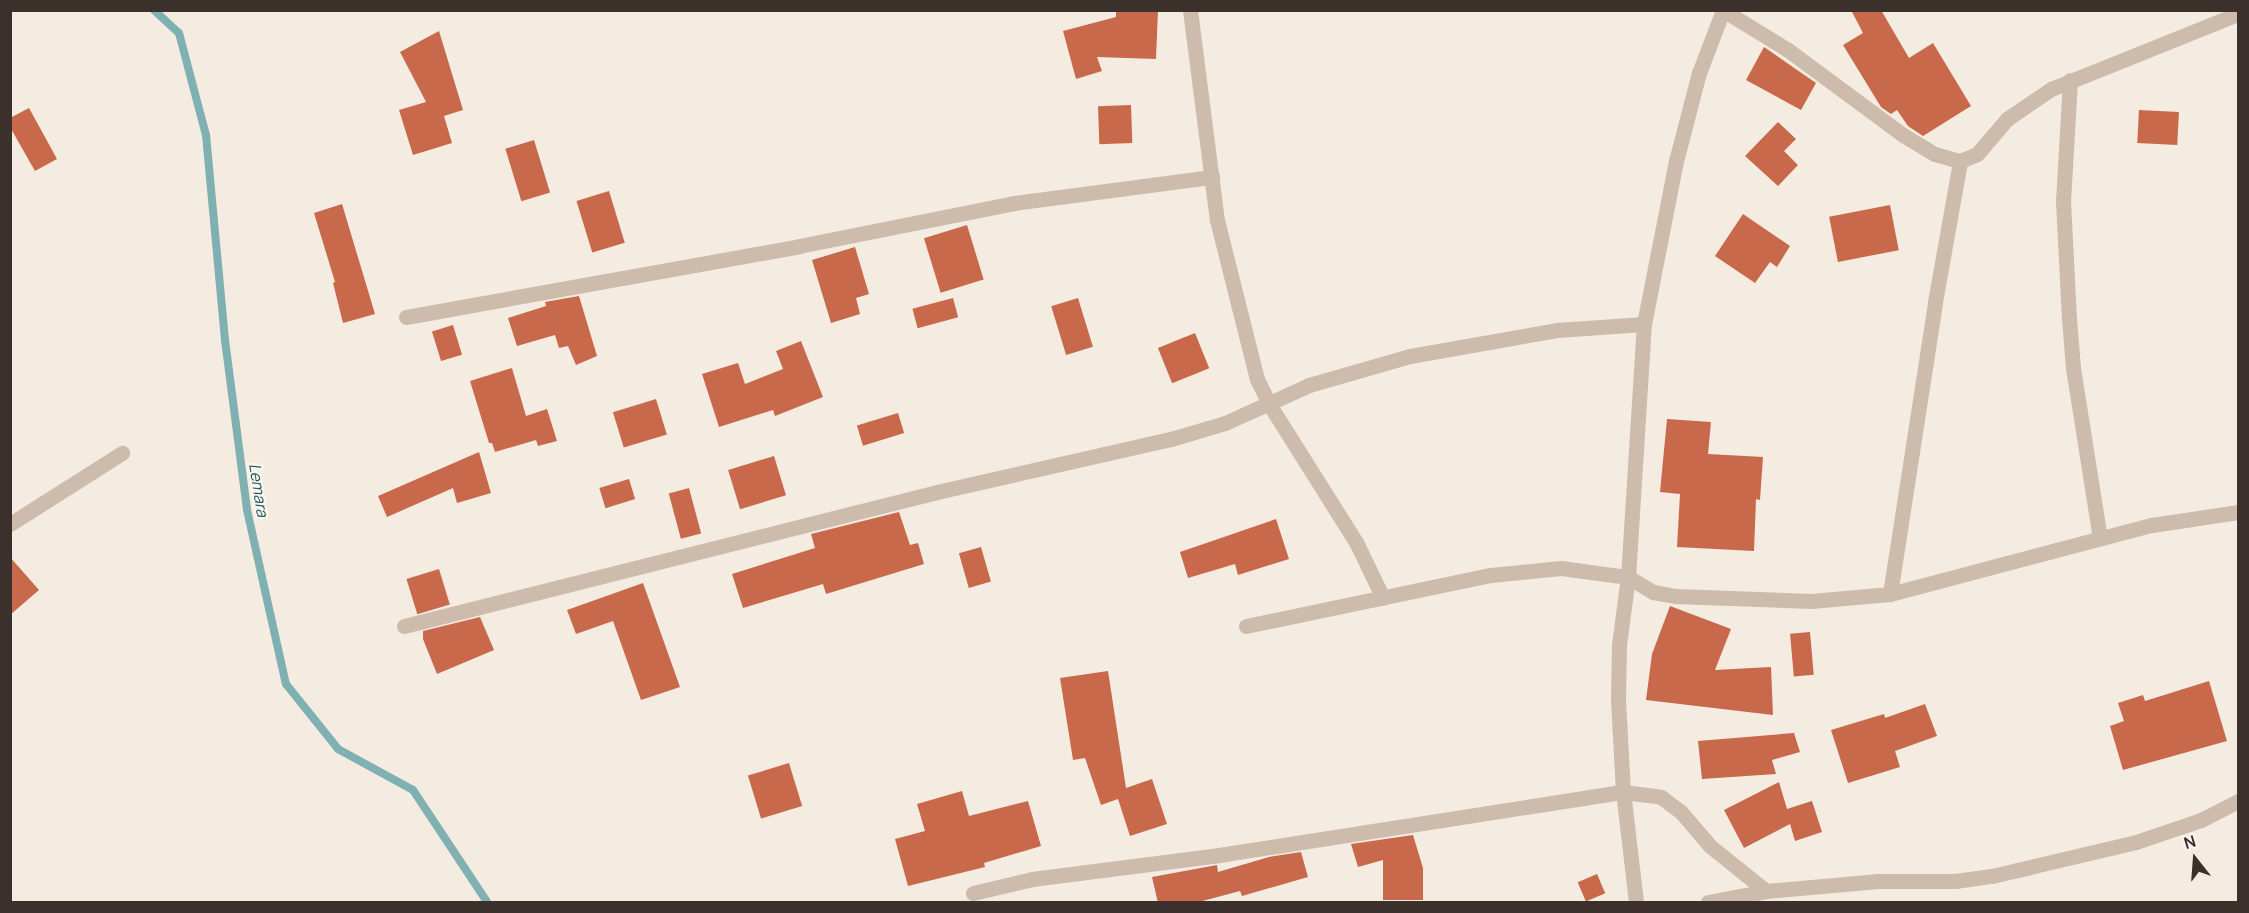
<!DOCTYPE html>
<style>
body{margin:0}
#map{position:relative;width:2249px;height:913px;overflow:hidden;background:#f4ebe1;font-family:Manrope,sans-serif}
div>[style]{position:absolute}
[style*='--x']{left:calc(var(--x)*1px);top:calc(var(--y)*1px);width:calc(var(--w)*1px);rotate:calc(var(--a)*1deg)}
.stream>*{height:8px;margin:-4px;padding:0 4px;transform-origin:4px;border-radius:4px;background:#7fb0b2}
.building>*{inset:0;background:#c8694b;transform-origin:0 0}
.street>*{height:15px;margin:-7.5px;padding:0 7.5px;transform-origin:7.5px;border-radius:7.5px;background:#cdbbac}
span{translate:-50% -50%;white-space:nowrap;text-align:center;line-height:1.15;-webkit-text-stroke:5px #fbf5ee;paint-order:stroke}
.water-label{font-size:16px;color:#1f5a5e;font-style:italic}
.frame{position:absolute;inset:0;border:12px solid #3b302b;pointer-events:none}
.north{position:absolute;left:2165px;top:829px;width:60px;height:60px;-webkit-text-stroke:4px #fbf5ee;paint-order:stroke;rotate:343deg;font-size:16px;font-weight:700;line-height:24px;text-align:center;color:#3b302b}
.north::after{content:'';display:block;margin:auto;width:21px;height:27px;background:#3b302b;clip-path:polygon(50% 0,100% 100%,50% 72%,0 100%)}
</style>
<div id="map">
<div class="stream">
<div style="--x:154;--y:10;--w:34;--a:43"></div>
<div style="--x:179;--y:33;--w:106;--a:75.2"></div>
<div style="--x:206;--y:135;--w:206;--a:84.7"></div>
<div style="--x:225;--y:340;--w:171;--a:82.6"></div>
<div style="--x:247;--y:510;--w:178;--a:77.4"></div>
<div style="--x:286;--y:684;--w:83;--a:51.3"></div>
<div style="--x:338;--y:749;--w:85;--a:28.7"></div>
<div style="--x:413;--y:790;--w:134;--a:56.5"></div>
</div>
<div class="building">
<div style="clip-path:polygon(1116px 10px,1158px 10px,1156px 59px,1097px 57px,1102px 71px,1076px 79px,1063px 31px,1116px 17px)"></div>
<div style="clip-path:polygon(1851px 10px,1881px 10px,1909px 58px,1933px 43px,1971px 106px,1923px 136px,1908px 126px,1897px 110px,1891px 114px,1881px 107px,1843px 45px,1863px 33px)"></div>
<div style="clip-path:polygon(439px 31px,463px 110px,444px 116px,452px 143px,413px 155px,399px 110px,426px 102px,400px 52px)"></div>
<div style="clip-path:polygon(1764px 47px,1816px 83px,1801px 110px,1746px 80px)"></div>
<div style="left:1131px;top:105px;width:38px;height:33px;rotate:88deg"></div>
<div style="clip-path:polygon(29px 108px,57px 159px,35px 171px,10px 127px,10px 118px)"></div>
<div style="left:2139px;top:110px;width:40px;height:33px;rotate:3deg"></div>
<div style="clip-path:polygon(1778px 122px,1796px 139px,1784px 151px,1798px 165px,1778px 186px,1745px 156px)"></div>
<div style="left:534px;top:140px;width:55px;height:30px;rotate:73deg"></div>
<div style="left:609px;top:191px;width:54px;height:34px;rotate:73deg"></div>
<div style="clip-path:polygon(342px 204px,375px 314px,343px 323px,333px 283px,335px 282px,314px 213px)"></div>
<div style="left:1890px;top:205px;width:46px;height:62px;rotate:79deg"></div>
<div style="clip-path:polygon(1743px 214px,1790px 246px,1777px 267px,1770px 262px,1755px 283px,1715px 256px)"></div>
<div style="left:967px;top:225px;width:57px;height:45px;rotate:73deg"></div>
<div style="clip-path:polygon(855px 247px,869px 294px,856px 298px,860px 314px,831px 323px,812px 260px)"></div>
<div style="clip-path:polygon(579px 296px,597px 356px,576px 365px,568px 346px,559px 348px,555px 335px,517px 346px,508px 318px,546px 306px,545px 302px)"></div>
<div style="left:953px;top:298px;width:20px;height:42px;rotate:75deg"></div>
<div style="left:1078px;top:298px;width:51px;height:28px;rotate:73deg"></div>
<div style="left:453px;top:325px;width:31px;height:22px;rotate:73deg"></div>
<div style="left:1195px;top:333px;width:38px;height:40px;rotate:68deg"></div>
<div style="clip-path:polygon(801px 341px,823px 397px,775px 416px,773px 410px,719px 427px,702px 374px,738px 363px,745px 384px,783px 369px,776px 351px)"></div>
<div style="clip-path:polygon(512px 368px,526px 416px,547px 409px,557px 441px,538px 446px,536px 440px,495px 452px,492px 443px,489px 443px,470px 381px)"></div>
<div style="left:656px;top:399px;width:37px;height:45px;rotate:73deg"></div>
<div style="left:898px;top:413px;width:21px;height:43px;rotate:73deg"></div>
<div style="clip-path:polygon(1667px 419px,1711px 422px,1708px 454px,1763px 457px,1760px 500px,1756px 499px,1754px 551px,1677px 547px,1680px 494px,1660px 492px)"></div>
<div style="clip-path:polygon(479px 452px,491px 493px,457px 503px,453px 488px,387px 517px,378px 496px)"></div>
<div style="left:774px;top:456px;width:41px;height:48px;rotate:73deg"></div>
<div style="left:629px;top:479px;width:21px;height:31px;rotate:73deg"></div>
<div style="left:689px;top:488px;width:47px;height:21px;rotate:75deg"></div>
<div style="clip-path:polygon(899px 512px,910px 545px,918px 543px,924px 564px,826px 594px,823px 584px,743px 608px,732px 574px,815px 548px,811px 534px)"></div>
<div style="clip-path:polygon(1276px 519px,1289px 559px,1238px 575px,1235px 564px,1188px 578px,1180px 552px)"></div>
<div style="left:981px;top:547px;width:36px;height:23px;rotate:74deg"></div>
<div style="clip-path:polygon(10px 557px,39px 590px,10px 615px)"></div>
<div style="left:439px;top:569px;width:37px;height:34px;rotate:73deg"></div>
<div style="clip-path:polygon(643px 583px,680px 687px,641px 700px,613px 621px,576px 634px,567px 610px)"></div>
<div style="clip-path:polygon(1670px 606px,1731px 629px,1715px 670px,1771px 667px,1773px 715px,1646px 700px,1652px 654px)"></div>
<div style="clip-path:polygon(480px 617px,494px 650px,437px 674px,423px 639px,423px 631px)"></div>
<div style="left:1810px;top:632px;width:43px;height:20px;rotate:85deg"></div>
<div style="clip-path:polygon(1108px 671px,1126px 788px,1152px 779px,1167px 824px,1130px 836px,1118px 799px,1101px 805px,1085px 758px,1073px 760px,1060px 678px)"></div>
<div style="clip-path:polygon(2209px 681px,2227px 741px,2123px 770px,2110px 726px,2124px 721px,2118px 703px,2143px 695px,2145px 701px)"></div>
<div style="clip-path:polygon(1925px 704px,1937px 736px,1895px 751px,1900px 767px,1848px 783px,1831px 730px,1884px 714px,1885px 718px)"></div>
<div style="clip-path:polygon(1794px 733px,1800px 752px,1772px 760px,1776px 774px,1702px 779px,1698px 741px)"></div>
<div style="left:789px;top:763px;width:45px;height:43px;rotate:73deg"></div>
<div style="clip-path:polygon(1779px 782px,1787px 809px,1812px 801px,1822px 832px,1795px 841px,1790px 824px,1744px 848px,1724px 810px)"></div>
<div style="clip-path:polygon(962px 791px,969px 816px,1028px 801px,1041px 846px,984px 863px,985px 867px,908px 886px,895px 839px,925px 831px,917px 804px)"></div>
<div style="clip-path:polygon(1413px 835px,1423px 868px,1423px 900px,1383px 900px,1383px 860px,1358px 867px,1351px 844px)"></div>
<div style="clip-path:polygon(1301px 852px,1308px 877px,1242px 896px,1240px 891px,1195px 903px,1158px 903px,1152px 877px,1217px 865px,1218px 872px,1269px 857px)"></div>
<div style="left:1597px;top:874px;width:21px;height:21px;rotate:67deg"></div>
</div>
<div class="street">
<div style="--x:1190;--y:10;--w:212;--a:82.7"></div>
<div style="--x:1217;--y:220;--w:164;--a:75.9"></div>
<div style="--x:1257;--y:379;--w:28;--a:64"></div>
<div style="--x:1269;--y:404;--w:163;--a:57.8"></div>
<div style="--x:1356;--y:542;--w:62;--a:64.3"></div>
<div style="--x:1723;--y:10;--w:76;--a:31.6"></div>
<div style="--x:1788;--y:50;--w:143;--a:36.5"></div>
<div style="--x:1903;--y:135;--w:37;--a:31"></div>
<div style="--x:1935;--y:154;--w:26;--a:16"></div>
<div style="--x:1960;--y:161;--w:18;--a:-22"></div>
<div style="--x:1977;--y:154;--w:46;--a:-49.4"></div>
<div style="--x:2007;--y:119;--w:53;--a:-34.3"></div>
<div style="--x:2051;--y:89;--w:201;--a:-21.9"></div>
<div style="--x:2070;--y:80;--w:121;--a:93.3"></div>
<div style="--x:2063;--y:201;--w:117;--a:87.1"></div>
<div style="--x:2069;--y:318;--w:50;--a:85.4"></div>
<div style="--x:2073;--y:368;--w:172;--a:81"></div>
<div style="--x:406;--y:317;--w:399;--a:-10.2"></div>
<div style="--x:799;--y:246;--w:219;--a:-11.3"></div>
<div style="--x:1014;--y:203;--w:200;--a:-7.5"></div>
<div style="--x:10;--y:524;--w:133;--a:-32.4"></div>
<div style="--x:1890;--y:594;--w:295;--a:-81.2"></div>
<div style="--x:1935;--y:302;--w:143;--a:-79.9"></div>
<div style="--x:404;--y:626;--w:550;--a:-14.11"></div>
<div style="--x:937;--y:492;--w:240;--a:-12.8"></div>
<div style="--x:1171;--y:439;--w:56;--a:-16.5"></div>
<div style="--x:1225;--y:423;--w:92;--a:-24.3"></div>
<div style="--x:1309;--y:385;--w:105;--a:-16"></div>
<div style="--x:1410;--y:356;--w:149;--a:-10"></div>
<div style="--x:1557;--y:330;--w:87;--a:-3.9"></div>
<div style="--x:1246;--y:626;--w:250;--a:-11.8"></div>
<div style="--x:1491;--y:575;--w:70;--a:-5.7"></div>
<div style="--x:1561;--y:568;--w:68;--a:7.7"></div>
<div style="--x:1628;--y:577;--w:29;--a:31"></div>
<div style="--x:1653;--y:592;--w:22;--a:10"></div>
<div style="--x:1675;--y:596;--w:136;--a:2.1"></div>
<div style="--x:1811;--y:601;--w:79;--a:-5.1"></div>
<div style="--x:1890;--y:594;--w:271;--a:-14.8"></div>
<div style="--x:2152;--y:525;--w:87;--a:-8.6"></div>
<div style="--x:973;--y:893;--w:61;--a:-13.3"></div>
<div style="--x:1032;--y:879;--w:189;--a:-7.3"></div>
<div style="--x:1219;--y:855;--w:409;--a:-8.9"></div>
<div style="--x:1623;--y:792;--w:38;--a:7"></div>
<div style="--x:1661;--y:797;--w:25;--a:37"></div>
<div style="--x:1681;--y:812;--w:45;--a:49.5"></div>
<div style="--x:1710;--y:846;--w:72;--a:38.8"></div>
<div style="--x:1636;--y:902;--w:111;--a:-96.7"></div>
<div style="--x:1623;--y:792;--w:91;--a:-93.1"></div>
<div style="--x:1618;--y:701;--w:56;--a:-89"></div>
<div style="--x:1619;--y:645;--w:69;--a:-82.5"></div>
<div style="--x:1628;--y:577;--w:254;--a:-86.4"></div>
<div style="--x:1644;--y:324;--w:166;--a:-78.9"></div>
<div style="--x:1676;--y:161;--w:91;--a:-75.4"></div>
<div style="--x:1699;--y:73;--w:67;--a:-69.1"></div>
<div style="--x:1708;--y:902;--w:59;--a:-10.7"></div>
<div style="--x:1766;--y:891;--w:113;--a:-5.1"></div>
<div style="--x:1879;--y:881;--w:76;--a:0"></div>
<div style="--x:1955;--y:881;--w:37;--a:-8"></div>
<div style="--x:1992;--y:876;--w:148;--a:-13.3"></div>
<div style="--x:2136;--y:842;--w:69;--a:-18.7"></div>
<div style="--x:2201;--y:820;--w:42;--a:-27.2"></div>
</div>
<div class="water-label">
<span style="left:259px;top:490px;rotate:81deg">Lemara</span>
</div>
<div class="frame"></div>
<div class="north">N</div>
</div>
